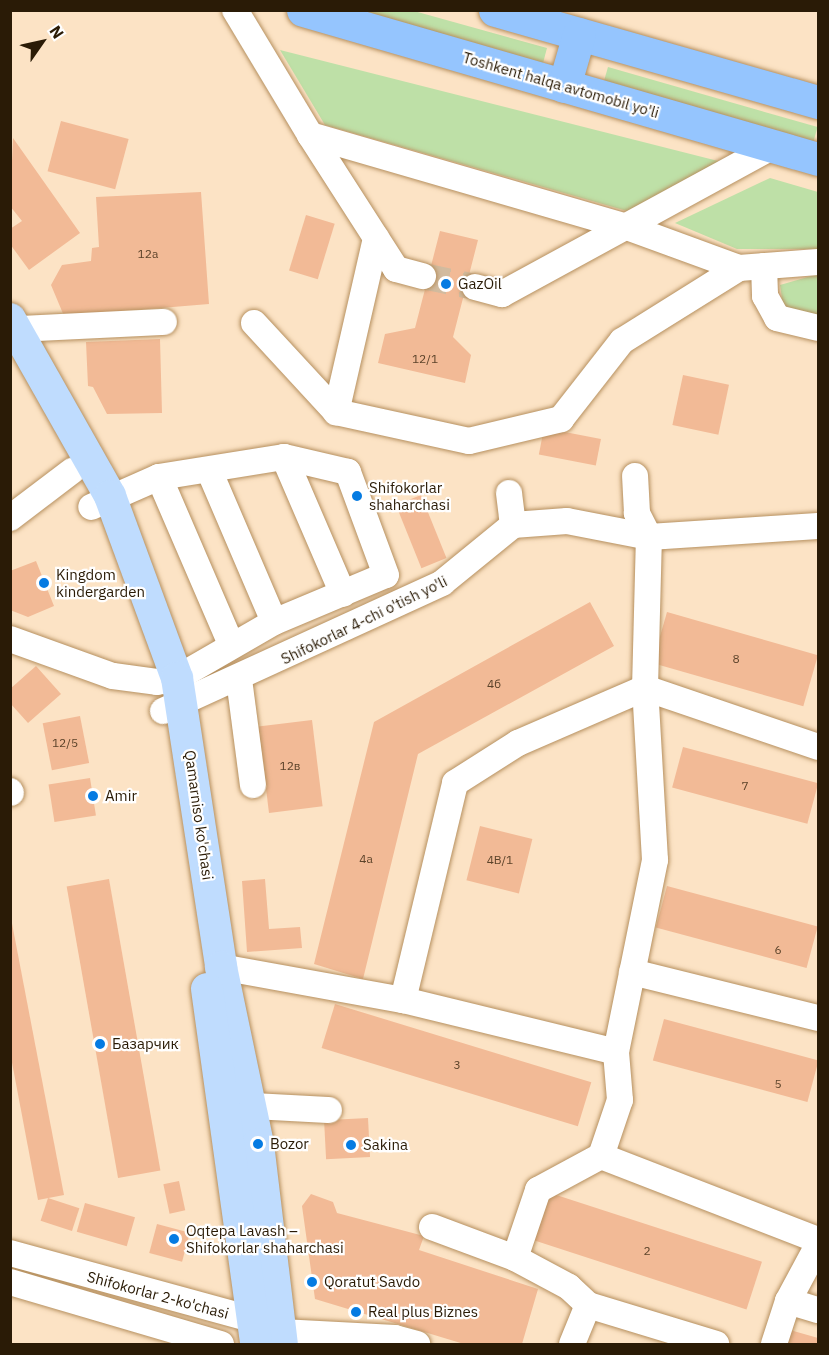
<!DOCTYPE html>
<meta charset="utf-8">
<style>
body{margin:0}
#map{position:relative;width:829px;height:1355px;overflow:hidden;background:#fce3c5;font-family:"IBM Plex Sans",sans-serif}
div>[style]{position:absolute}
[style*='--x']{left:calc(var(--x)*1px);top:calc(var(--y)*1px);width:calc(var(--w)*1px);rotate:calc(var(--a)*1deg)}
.green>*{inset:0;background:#bee0a7;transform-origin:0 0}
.building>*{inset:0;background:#f2ba96;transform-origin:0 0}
.minor-tunnel>*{height:26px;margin-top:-13px;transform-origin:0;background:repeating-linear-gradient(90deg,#d2bb9f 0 26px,transparent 0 39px)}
.roads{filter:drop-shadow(0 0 2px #b6905f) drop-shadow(0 0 2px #b6905f)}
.minor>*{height:26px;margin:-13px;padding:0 13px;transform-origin:13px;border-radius:13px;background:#fff}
.major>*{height:32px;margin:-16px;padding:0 16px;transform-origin:16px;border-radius:16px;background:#bfdcfe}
.highway>*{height:33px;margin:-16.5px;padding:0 16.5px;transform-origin:16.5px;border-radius:16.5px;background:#95c5fe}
.dots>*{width:16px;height:16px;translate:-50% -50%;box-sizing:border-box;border:3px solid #fff;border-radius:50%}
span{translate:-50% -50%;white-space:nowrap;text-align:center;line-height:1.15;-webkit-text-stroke:4.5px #fff;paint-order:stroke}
.number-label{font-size:12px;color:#5c432a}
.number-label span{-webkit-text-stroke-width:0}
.street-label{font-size:15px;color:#2a1b06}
.poi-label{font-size:15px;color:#2a1b06}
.left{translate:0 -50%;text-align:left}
.frame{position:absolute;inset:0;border:12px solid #2a1b06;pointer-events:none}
.north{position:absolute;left:12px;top:12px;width:60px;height:60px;-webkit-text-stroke:4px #fff;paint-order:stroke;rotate:56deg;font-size:16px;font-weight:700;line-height:24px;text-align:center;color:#2a1b06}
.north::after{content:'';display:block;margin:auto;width:21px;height:27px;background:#2a1b06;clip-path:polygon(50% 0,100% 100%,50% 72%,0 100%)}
</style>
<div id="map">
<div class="green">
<div style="clip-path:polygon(358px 11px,414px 11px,547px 48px,543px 63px)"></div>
<div style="clip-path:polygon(280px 50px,722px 162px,627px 211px,325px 125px)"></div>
<div style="left:608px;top:67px;width:218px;height:15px;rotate:16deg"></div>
<div style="clip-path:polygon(770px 178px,818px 192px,818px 249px,737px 249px,675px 223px)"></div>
<div style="clip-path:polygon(818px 274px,818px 319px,784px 312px,780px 285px)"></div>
</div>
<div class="building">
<div style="left:61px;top:121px;width:70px;height:52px;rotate:15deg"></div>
<div style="clip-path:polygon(13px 138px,80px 233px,29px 270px,10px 244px,10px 229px,22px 221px,10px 206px)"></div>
<div style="clip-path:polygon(201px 192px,209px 304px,64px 316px,51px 285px,62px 265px,91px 261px,92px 248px,99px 247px,96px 197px)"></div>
<div style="left:306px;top:215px;width:30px;height:58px;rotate:17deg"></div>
<div style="clip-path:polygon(440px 231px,478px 240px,453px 337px,471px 355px,465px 383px,378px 363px,385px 334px,415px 328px)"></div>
<div style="clip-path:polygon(160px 339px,162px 413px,107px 414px,93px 387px,88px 386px,86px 342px)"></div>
<div style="left:683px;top:375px;width:47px;height:51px;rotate:12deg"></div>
<div style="left:544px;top:428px;width:58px;height:27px;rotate:11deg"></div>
<div style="left:421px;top:495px;width:68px;height:27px;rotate:68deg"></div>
<div style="clip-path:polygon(36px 561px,54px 606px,28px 617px,10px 610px,10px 571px)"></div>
<div style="clip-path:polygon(590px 602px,614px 646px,418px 754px,363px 979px,314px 964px,374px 722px)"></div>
<div style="left:667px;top:612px;width:157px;height:53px;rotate:16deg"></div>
<div style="clip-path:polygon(36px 666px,61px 694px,28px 723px,10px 703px,10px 689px)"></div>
<div style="left:80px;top:716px;width:48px;height:38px;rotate:79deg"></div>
<div style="left:312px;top:720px;width:87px;height:54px;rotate:83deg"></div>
<div style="left:683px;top:747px;width:140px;height:42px;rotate:15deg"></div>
<div style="left:90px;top:778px;width:38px;height:42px;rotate:81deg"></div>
<div style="left:480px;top:826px;width:54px;height:56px;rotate:14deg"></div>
<div style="left:109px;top:879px;width:296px;height:43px;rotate:80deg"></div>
<div style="clip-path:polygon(265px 879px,269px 929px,300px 927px,302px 948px,247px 952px,242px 881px)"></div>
<div style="left:667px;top:886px;width:156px;height:43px;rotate:15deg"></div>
<div style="clip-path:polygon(10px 913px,64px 1195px,38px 1200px,10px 1052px)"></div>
<div style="left:335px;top:1004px;width:268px;height:46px;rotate:17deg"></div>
<div style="left:664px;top:1019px;width:160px;height:43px;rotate:15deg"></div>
<div style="left:368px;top:1118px;width:39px;height:44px;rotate:87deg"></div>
<div style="left:179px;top:1181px;width:30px;height:16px;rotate:78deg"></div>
<div style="left:547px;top:1192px;width:226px;height:50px;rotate:18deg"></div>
<div style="clip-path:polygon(311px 1194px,333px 1202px,337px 1213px,424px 1236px,419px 1250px,538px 1289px,522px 1344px,464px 1344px,315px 1299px,302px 1206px)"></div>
<div style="left:48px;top:1198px;width:33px;height:24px;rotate:18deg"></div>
<div style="left:85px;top:1203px;width:52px;height:30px;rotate:16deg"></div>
<div style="left:157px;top:1224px;width:34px;height:30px;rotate:15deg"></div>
<div style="clip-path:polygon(783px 1328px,818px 1338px,818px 1344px,778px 1344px)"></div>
</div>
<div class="minor-tunnel">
<div style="--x:423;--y:276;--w:53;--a:11.9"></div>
</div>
<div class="roads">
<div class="minor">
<div style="--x:235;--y:10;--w:146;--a:59"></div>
<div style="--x:310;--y:135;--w:330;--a:16.2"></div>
<div style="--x:627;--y:227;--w:119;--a:20.1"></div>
<div style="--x:739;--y:268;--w:79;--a:-4.3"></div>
<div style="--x:310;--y:135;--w:159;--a:57.3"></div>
<div style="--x:396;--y:269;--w:28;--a:15"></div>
<div style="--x:376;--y:238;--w:179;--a:102.9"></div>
<div style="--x:336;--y:412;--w:136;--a:12.3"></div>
<div style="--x:469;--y:441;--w:95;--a:-13.4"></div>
<div style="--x:561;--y:419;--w:99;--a:-52"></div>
<div style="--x:622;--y:341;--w:138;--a:-32"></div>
<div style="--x:764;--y:266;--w:30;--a:88"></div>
<div style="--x:765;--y:296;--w:25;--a:61"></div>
<div style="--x:777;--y:318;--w:42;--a:13.7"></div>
<div style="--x:475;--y:287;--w:28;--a:15"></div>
<div style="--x:502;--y:294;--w:309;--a:-28.6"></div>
<div style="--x:254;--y:323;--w:121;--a:47.3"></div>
<div style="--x:19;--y:329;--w:145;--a:-2.8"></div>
<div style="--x:284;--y:457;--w:149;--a:66.7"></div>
<div style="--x:209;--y:470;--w:165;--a:66.8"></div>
<div style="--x:159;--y:477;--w:182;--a:66.7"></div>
<div style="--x:509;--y:493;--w:32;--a:83"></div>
<div style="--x:10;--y:518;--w:78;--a:-37.2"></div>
<div style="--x:10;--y:639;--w:109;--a:19.8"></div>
<div style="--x:113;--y:676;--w:44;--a:7.8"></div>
<div style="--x:157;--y:682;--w:20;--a:-11"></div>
<div style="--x:177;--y:678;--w:112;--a:-30"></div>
<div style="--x:274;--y:622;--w:121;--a:-22.8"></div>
<div style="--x:386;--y:575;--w:110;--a:-110.3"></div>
<div style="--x:348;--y:472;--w:66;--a:-166.8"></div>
<div style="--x:284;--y:457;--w:127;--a:170.9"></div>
<div style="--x:159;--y:477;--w:74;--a:156.2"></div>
<div style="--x:239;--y:679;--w:107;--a:82.5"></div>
<div style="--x:163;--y:711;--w:307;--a:-24.6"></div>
<div style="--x:442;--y:583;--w:92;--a:-39.2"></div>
<div style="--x:513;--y:525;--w:54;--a:-4.2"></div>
<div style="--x:567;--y:521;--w:84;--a:11"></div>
<div style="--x:649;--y:537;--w:169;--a:-3.7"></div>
<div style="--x:10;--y:791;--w:2;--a:63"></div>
<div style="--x:221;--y:967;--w:185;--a:10.3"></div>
<div style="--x:403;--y:1000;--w:219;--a:13.7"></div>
<div style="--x:632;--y:972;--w:192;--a:13.9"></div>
<div style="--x:403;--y:1000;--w:223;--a:-76.5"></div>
<div style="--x:455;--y:783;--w:75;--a:-32.4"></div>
<div style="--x:518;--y:743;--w:138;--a:-23.4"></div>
<div style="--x:645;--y:688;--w:183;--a:18.8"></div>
<div style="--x:252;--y:1106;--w:77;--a:3"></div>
<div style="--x:601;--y:1156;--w:233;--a:21.2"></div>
<div style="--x:432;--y:1227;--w:89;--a:20.5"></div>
<div style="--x:515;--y:1258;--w:61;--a:28.2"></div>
<div style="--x:569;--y:1287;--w:26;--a:43"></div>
<div style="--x:588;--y:1305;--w:42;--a:112.3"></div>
<div style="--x:10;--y:1253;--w:251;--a:15.3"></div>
<div style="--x:252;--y:1319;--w:32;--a:24"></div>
<div style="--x:281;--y:1332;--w:114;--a:3"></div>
<div style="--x:395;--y:1338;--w:23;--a:15"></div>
<div style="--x:515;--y:1258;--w:72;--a:-71.3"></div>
<div style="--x:538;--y:1190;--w:72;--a:-28.4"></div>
<div style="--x:601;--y:1156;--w:59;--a:-71.3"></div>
<div style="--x:620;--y:1100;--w:48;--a:-94.8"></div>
<div style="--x:616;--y:1052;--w:196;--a:-78.5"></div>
<div style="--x:655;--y:860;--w:172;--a:-93.3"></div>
<div style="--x:645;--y:688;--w:151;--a:-88.5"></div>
<div style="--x:649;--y:537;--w:27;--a:-117"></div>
<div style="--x:637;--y:513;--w:37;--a:-93"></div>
<div style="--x:10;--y:1282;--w:220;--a:16.4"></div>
<div style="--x:788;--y:1301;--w:31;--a:17"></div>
<div style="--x:588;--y:1305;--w:134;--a:16.9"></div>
<div style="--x:774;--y:1344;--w:45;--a:-72"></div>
<div style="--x:788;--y:1301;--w:64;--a:-61.8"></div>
</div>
<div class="major">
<div style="--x:10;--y:319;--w:203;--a:60.5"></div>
<div style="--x:110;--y:496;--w:194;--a:69.8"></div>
<div style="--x:177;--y:678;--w:292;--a:81.3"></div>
<div style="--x:221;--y:967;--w:181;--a:78.2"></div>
<div style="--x:258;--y:1144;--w:201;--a:83.2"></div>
<div style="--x:207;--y:989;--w:358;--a:82.1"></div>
</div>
<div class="highway">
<div style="--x:303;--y:10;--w:536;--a:16.14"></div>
<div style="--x:495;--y:10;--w:336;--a:15.9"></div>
<div style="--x:564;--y:86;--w:54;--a:-73.9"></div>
</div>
</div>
<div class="dots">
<div style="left:446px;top:284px;background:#057be2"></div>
<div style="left:357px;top:496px;background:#057be2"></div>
<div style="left:44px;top:583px;background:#057be2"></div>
<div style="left:93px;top:796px;background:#057be2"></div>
<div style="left:100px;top:1044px;background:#057be2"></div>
<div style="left:258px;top:1144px;background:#057be2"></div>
<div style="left:351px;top:1145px;background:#057be2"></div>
<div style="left:174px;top:1239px;background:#057be2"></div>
<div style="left:312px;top:1282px;background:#057be2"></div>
<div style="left:356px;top:1312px;background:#057be2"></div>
</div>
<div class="number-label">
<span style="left:148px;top:254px">12а</span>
<span style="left:425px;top:359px">12/1</span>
<span style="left:736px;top:659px">8</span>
<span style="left:494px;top:684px">4б</span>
<span style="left:65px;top:743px">12/5</span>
<span style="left:290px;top:766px">12в</span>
<span style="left:745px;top:786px">7</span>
<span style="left:366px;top:859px">4а</span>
<span style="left:500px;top:860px">4B/1</span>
<span style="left:778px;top:950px">6</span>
<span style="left:457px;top:1065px">3</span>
<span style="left:778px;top:1084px">5</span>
<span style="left:647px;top:1251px">2</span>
</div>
<div class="street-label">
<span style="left:561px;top:85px;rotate:16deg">Toshkent halqa avtomobil yo'li</span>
<span style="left:364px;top:620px;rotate:-26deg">Shifokorlar 4-chi o'tish yo'li</span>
<span style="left:199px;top:815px;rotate:82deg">Qamarniso ko'chasi</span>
<span style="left:158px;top:1295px;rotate:15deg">Shifokorlar 2-ko'chasi</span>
</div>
<div class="poi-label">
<span class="left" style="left:458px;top:284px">GazOil</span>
<span class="left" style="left:369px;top:496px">Shifokorlar<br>shaharchasi</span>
<span class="left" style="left:56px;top:583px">Kingdom<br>kindergarden</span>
<span class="left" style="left:105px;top:796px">Amir</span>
<span class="left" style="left:112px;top:1044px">Базарчик</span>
<span class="left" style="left:270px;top:1144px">Bozor</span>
<span class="left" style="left:363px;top:1145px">Sakina</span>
<span class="left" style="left:186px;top:1239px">Oqtepa Lavash –<br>Shifokorlar shaharchasi</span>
<span class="left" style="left:324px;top:1282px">Qoratut Savdo</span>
<span class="left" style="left:368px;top:1312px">Real plus Biznes</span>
</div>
<div class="frame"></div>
<div class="north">N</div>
</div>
